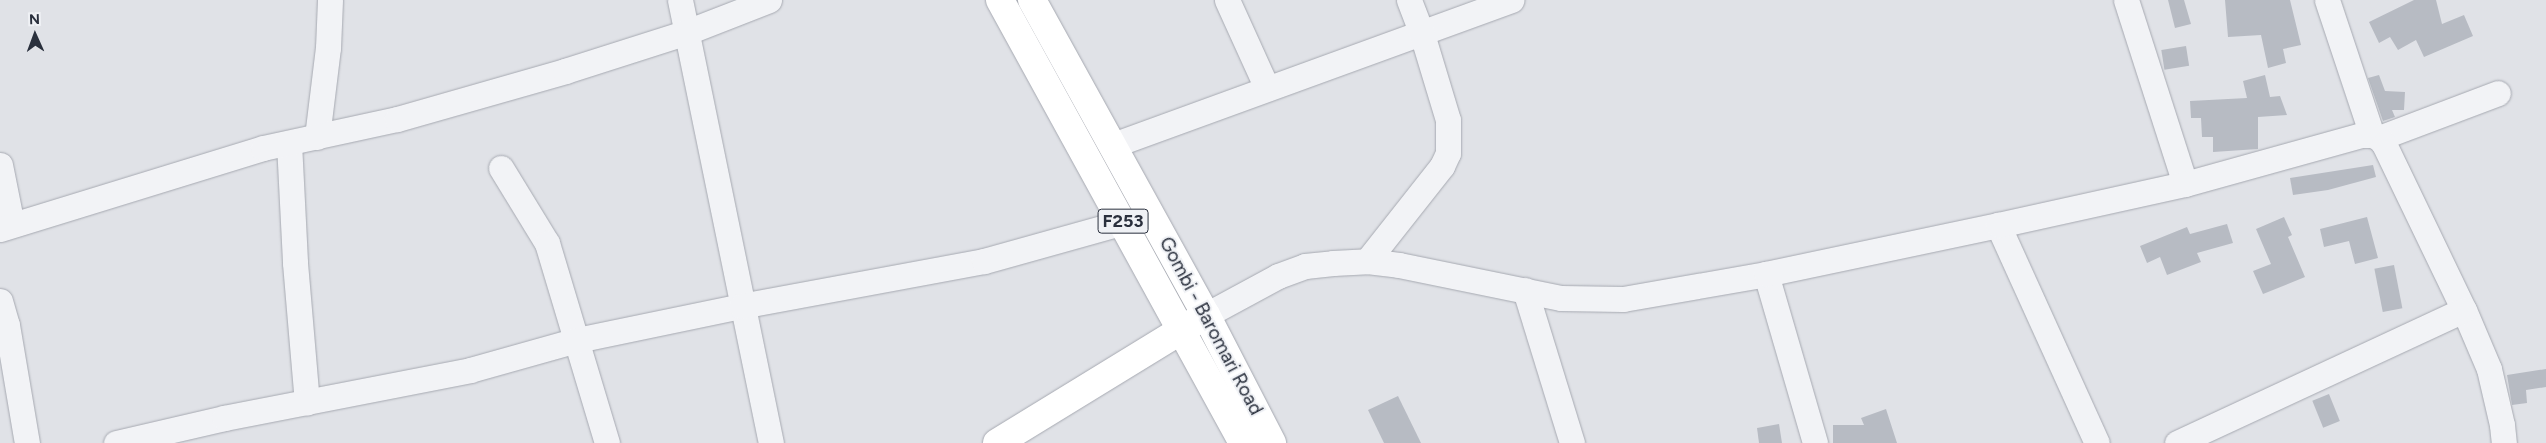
<!DOCTYPE html>
<style>
body{margin:0}
#map{position:relative;width:2546px;height:443px;overflow:hidden;background:#e0e2e7;font-family:Figtree,sans-serif}
div>[style]{position:absolute}
[style*='--x']{left:calc(var(--x)*1px);top:calc(var(--y)*1px);width:calc(var(--w)*1px);rotate:calc(var(--a)*1deg)}
.building>*{inset:0;background:#b7bbc3;transform-origin:0 0}
.roads{filter:drop-shadow(0 0 1px #a6a9b1) drop-shadow(0 0 1px #a6a9b1)}
.street>*{height:25px;margin:-12.5px;padding:0 12.5px;transform-origin:12.5px;border-radius:12.5px;background:#f2f3f6}
.secondary>*{height:28px;margin:-14px;padding:0 14px;transform-origin:14px;border-radius:14px;background:#fff}
.primary>*{height:28px;margin:-14px;padding:0 14px;transform-origin:14px;border-radius:14px;background:#fff}
span{translate:-50% -50%;white-space:nowrap;text-align:center;line-height:1.15;-webkit-text-stroke:4px #eff1f5;paint-order:stroke}
.shield-label span{padding:1px 4px;background:#eff1f5;border:1px solid;border-radius:4px;-webkit-text-stroke-width:0}
.shield-label{font-size:18px;color:#2a303d;font-weight:700}
.street-label{font-size:19px;color:#2a303d}
.north{position:absolute;left:10px;top:10px;width:50px;height:50px;-webkit-text-stroke:4px #eff1f5;paint-order:stroke;rotate:358deg;font-size:14px;font-weight:700;line-height:20px;text-align:center;color:#2a303d}
.north::after{content:'';display:block;margin:auto;width:18px;height:22px;background:#2a303d;clip-path:polygon(50% 0,100% 100%,50% 72%,0 100%)}
</style>
<div id="map">
<div class="building">
<div style="clip-path:polygon(2168px 0,2184px 0,2191px 24px,2175px 28px)"></div>
<div style="clip-path:polygon(2225px 0,2290px 0,2301px 45px,2283px 49px,2286px 63px,2268px 68px,2261px 35px,2228px 37px)"></div>
<div style="clip-path:polygon(2414px 0,2436px 0,2442px 24px,2464px 15px,2473px 36px,2424px 57px,2416px 40px,2398px 50px,2390px 37px,2379px 43px,2369px 22px)"></div>
<div style="left:2186px;top:46px;width:20px;height:25px;rotate:81deg"></div>
<div style="clip-path:polygon(2265px 75px,2270px 97px,2280px 96px,2287px 115px,2258px 117px,2258px 149px,2213px 152px,2213px 137px,2202px 137px,2201px 118px,2191px 118px,2190px 101px,2247px 98px,2243px 81px)"></div>
<div style="clip-path:polygon(2379px 75px,2385px 91px,2405px 92px,2404px 110px,2392px 110px,2395px 117px,2383px 121px,2368px 78px)"></div>
<div style="clip-path:polygon(2373px 165px,2376px 177px,2328px 190px,2293px 195px,2290px 178px)"></div>
<div style="clip-path:polygon(2284px 217px,2292px 235px,2288px 237px,2305px 277px,2263px 294px,2253px 271px,2271px 264px,2256px 229px)"></div>
<div style="clip-path:polygon(2367px 217px,2378px 258px,2355px 264px,2349px 241px,2324px 247px,2320px 229px)"></div>
<div style="clip-path:polygon(2227px 224px,2233px 243px,2197px 253px,2201px 262px,2167px 275px,2160px 257px,2147px 263px,2140px 246px,2187px 227px,2190px 234px)"></div>
<div style="left:2394px;top:265px;width:44px;height:20px;rotate:79deg"></div>
<div style="clip-path:polygon(2546px 369px,2546px 387px,2526px 390px,2527px 403px,2512px 405px,2507px 375px)"></div>
<div style="left:2329px;top:394px;width:29px;height:18px;rotate:68deg"></div>
<div style="clip-path:polygon(1398px 396px,1421px 443px,1384px 443px,1368px 410px)"></div>
<div style="clip-path:polygon(1886px 409px,1897px 443px,1833px 443px,1833px 425px,1864px 425px,1861px 418px)"></div>
<div style="clip-path:polygon(1779px 424px,1782px 443px,1759px 443px,1757px 428px)"></div>
</div>
<div class="roads">
<div class="street">
<div style="--x:680;--y:0;--w:452;--a:78.4"></div>
<div style="--x:1227;--y:0;--w:97;--a:65.6"></div>
<div style="--x:2126;--y:0;--w:193;--a:72.2"></div>
<div style="--x:2327;--y:0;--w:142;--a:71.6"></div>
<div style="--x:317;--y:137;--w:90;--a:-83"></div>
<div style="--x:328;--y:48;--w:48;--a:-87.6"></div>
<div style="--x:2379;--y:138;--w:127;--a:-20.7"></div>
<div style="--x:289;--y:143;--w:120;--a:87.1"></div>
<div style="--x:295;--y:263;--w:140;--a:85.1"></div>
<div style="--x:1113;--y:145;--w:424;--a:-20"></div>
<div style="--x:0;--y:165;--w:61;--a:78.7"></div>
<div style="--x:501;--y:168;--w:88;--a:58.5"></div>
<div style="--x:547;--y:243;--w:209;--a:73.3"></div>
<div style="--x:1998;--y:225;--w:239;--a:65.6"></div>
<div style="--x:0;--y:229;--w:275;--a:-17.1"></div>
<div style="--x:263;--y:148;--w:137;--a:-12.2"></div>
<div style="--x:397;--y:119;--w:175;--a:-15.9"></div>
<div style="--x:565;--y:71;--w:128;--a:-17.7"></div>
<div style="--x:687;--y:32;--w:88;--a:-21.3"></div>
<div style="--x:1367;--y:261;--w:121;--a:-51.7"></div>
<div style="--x:1442;--y:166;--w:14;--a:-65"></div>
<div style="--x:1448;--y:153;--w:33;--a:-90"></div>
<div style="--x:1448;--y:120;--w:90;--a:-106.8"></div>
<div style="--x:1422;--y:34;--w:36;--a:-111"></div>
<div style="--x:1766;--y:274;--w:176;--a:73.8"></div>
<div style="--x:1525;--y:290;--w:160;--a:72.9"></div>
<div style="--x:0;--y:301;--w:25;--a:74"></div>
<div style="--x:7;--y:325;--w:120;--a:80.4"></div>
<div style="--x:1206;--y:315;--w:82;--a:-28.4"></div>
<div style="--x:1278;--y:276;--w:29;--a:-20"></div>
<div style="--x:1305;--y:266;--w:28;--a:-6"></div>
<div style="--x:1333;--y:263;--w:34;--a:-3"></div>
<div style="--x:1367;--y:261;--w:32;--a:7"></div>
<div style="--x:1399;--y:265;--w:165;--a:11.5"></div>
<div style="--x:1561;--y:298;--w:62;--a:0.9"></div>
<div style="--x:1623;--y:299;--w:145;--a:-9.9"></div>
<div style="--x:1766;--y:274;--w:237;--a:-11.9"></div>
<div style="--x:1998;--y:225;--w:191;--a:-12.4"></div>
<div style="--x:2185;--y:184;--w:184;--a:-15.5"></div>
<div style="--x:2362;--y:135;--w:10;--a:0"></div>
<div style="--x:2372;--y:135;--w:8;--a:23"></div>
<div style="--x:2379;--y:138;--w:8;--a:50"></div>
<div style="--x:2384;--y:144;--w:184;--a:64.3"></div>
<div style="--x:2464;--y:310;--w:64;--a:67"></div>
<div style="--x:2489;--y:369;--w:57;--a:76.9"></div>
<div style="--x:2502;--y:425;--w:18;--a:84"></div>
<div style="--x:116;--y:443;--w:111;--a:-13"></div>
<div style="--x:224;--y:418;--w:251;--a:-11"></div>
<div style="--x:470;--y:370;--w:111;--a:-15.7"></div>
<div style="--x:577;--y:340;--w:167;--a:-11.7"></div>
<div style="--x:741;--y:306;--w:247;--a:-10.5"></div>
<div style="--x:984;--y:261;--w:145;--a:-15.6"></div>
<div style="--x:2177;--y:443;--w:316;--a:-24.9"></div>
</div>
<div class="secondary">
<div style="--x:997;--y:443;--w:245;--a:-31.5"></div>
</div>
<div class="primary">
<div style="--x:1000;--y:0;--w:505;--a:61.25"></div>
<div style="--x:1032;--y:0;--w:360;--a:61.1"></div>
<div style="--x:1206;--y:315;--w:144;--a:62.7"></div>
</div>
</div>
<div class="shield-label">
<span style="left:1123px;top:221px">F253</span>
</div>
<div class="street-label">
<span style="left:1211px;top:326px;rotate:62deg">Gombi - Baromari Road</span>
</div>
<div class="north">N</div>
</div>
